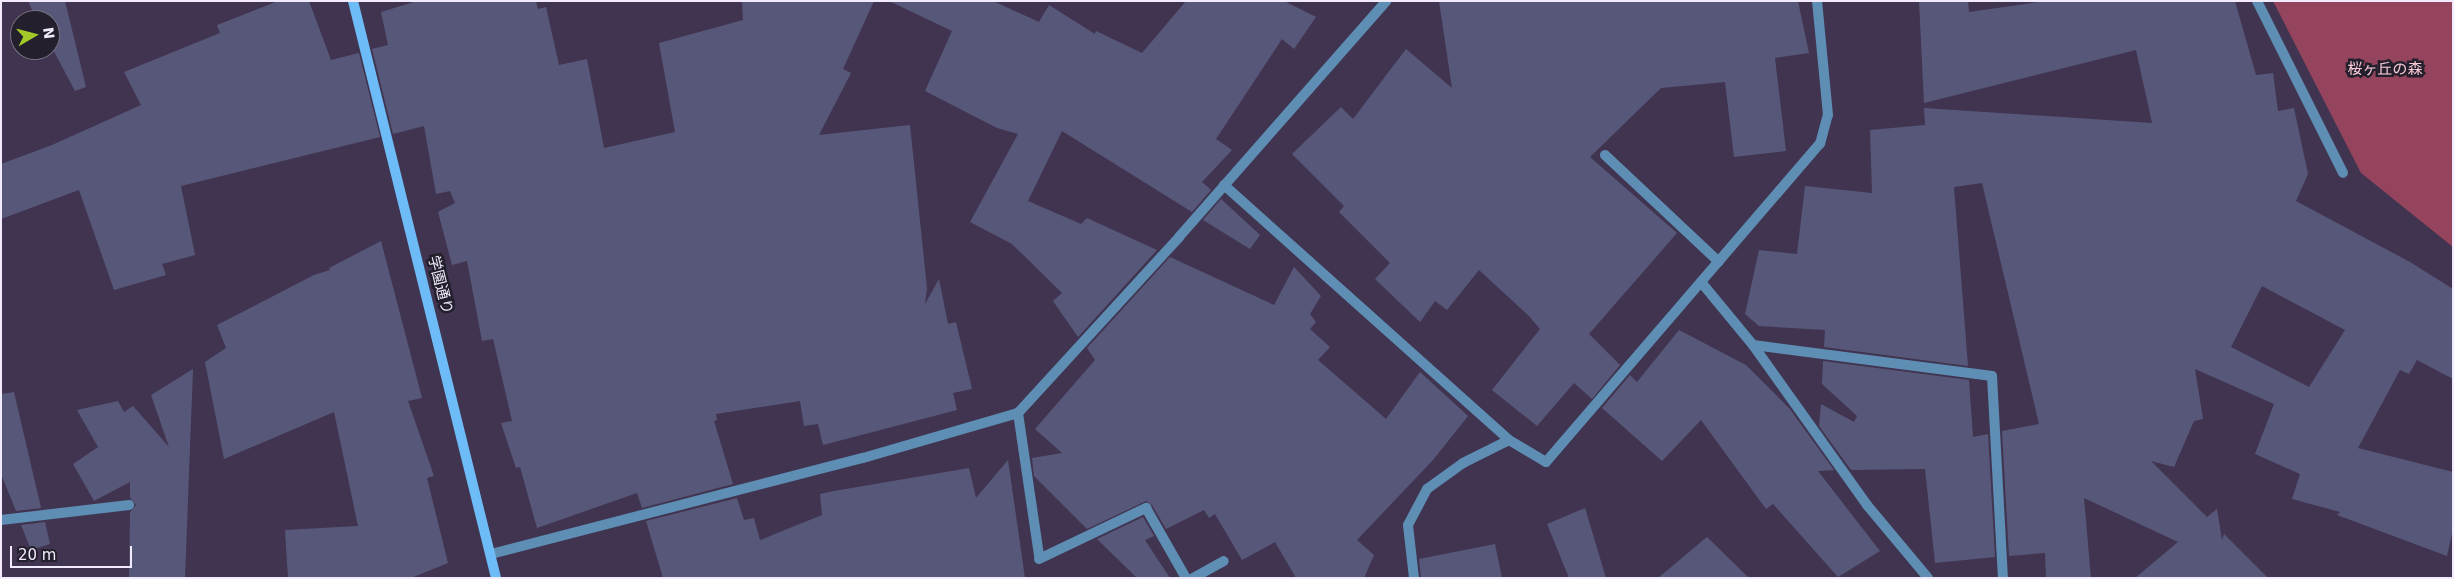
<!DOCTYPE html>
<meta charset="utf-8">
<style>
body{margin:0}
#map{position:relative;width:2454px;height:579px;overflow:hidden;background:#403451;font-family:"DejaVu Sans","Noto Sans JP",sans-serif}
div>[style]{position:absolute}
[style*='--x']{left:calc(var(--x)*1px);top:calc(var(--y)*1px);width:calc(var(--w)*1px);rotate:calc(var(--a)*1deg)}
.forest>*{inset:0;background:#94445c}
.building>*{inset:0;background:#575879}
.street>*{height:10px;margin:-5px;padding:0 5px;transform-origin:5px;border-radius:5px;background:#5e8eb3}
.secondary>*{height:10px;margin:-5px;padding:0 5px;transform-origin:5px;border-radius:5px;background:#6ebcf7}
span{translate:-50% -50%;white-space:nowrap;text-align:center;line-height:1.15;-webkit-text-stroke:5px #241f2c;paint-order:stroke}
.park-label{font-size:15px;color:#facbd6}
.street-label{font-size:15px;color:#f2ebfe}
.frame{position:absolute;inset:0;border:2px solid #f2ebfe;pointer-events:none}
.north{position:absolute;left:10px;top:10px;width:50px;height:50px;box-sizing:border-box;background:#241f2c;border:1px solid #767180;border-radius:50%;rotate:82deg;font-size:14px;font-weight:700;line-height:20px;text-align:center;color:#f2ebfe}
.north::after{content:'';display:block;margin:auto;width:18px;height:22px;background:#a2c927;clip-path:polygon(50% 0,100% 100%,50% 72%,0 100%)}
.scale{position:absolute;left:10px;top:546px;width:122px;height:22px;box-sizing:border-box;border:2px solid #f2ebfe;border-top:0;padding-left:6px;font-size:15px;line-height:18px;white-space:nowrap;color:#f2ebfe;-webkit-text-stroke:4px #241f2c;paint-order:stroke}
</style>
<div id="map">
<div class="forest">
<div style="clip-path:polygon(2273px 1px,2453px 1px,2453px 247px,2361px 173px)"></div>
</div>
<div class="building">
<div style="clip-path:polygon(28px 1px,65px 1px,86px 87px,75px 91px,50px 44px,50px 20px,37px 20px)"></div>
<div style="clip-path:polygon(278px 1px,309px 1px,331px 60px,359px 53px,380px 137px,181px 186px,195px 255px,162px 264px,166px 275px,114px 290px,79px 190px,1px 219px,1px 164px,52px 145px,141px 105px,124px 72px,220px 33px,217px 25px)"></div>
<div style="clip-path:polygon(417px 1px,536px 1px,538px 9px,546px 7px,559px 65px,587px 59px,604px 148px,675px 132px,659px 43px,743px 20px,742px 1px,874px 1px,843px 69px,851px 73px,819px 135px,910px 125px,927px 288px,925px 304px,939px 279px,948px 324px,956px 322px,972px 389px,953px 393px,957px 410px,823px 445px,818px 424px,804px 426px,800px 401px,716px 414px,717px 420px,714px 421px,733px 484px,642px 508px,637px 493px,537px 528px,520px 467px,516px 468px,501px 423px,512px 421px,493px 339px,482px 341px,467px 261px,452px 265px,438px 212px,455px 203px,450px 191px,436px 194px,424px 126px,393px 134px,372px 49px,388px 45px,381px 12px)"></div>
<div style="clip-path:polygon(889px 1px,993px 1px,1039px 22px,1049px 5px,1095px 34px,1096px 31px,1142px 53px,1186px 1px,1284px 1px,1316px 17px,1294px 49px,1282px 39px,1216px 139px,1232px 150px,1202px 182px,1211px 190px,1192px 212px,1062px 131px,1028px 201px,1081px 224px,1087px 218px,1157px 250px,1078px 337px,1053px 301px,1062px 293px,1012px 244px,970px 222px,1018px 134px,997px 128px,925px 91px,952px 31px)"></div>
<div style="clip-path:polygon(1439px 1px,1798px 1px,1809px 53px,1775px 58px,1786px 151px,1734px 157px,1725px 82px,1661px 88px,1590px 157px,1677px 233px,1589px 334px,1620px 365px,1592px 399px,1574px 383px,1537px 426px,1492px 390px,1540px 329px,1529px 316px,1479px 270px,1447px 310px,1435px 301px,1420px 322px,1375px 279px,1390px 263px,1339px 212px,1344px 206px,1292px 154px,1341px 107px,1353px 119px,1406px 49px,1452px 88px)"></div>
<div style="clip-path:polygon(evenodd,1919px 1px,1968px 1px,1969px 12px,2046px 1px,2235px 1px,2256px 75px,2273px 73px,2278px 111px,2294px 108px,2308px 174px,2296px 201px,2410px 262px,2453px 289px,2453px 379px,2417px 360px,2409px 374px,2400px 370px,2358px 448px,2453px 472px,2453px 529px,2447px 556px,2337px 515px,2340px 512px,2292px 499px,2300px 474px,2255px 454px,2274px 404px,2195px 369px,2203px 419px,2194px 421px,2174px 467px,2151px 461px,2207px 517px,2217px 509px,2222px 540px,2224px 534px,2268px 578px,2135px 578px,2178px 542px,2084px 498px,2091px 578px,2046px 578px,2045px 553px,2009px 556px,2002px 431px,2039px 424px,1982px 183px,1954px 187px,1968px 366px,1824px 347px,1825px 330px,1759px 326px,1745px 314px,1759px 250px,1797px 254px,1805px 186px,1872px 193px,1870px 130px,1925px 125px,1924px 108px,2152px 123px,2136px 50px,1924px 103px,1919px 1px,2262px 286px,2345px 330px,2309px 387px,2231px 347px,2262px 286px)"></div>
<div style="clip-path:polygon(1221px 199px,1260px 235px,1250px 249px,1203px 220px)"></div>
<div style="clip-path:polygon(381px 241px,422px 398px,408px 401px,434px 476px,427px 478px,448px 563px,411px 578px,288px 578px,285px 530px,358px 526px,334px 412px,224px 459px,205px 362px,226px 348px,217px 325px,314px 275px,330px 270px,329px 268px)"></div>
<div style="clip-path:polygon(1170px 257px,1274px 305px,1294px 267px,1321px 296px,1310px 314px,1316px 322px,1310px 329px,1330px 347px,1318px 360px,1386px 419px,1420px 372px,1468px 416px,1433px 460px,1357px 540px,1374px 555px,1364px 578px,1296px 578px,1275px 542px,1242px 560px,1215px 514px,1209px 518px,1204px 510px,1166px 529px,1152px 505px,1146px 501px,1087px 529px,1034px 476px,1032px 458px,1062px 453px,1035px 429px,1095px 360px,1087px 348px)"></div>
<div style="clip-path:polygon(1679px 330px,1746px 365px,1789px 408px,1834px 470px,1818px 471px,1880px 551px,1838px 577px,1773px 504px,1766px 509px,1701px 420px,1662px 461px,1602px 408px,1630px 375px,1637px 382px)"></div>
<div style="clip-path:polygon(1823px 361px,1969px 380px,1973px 437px,1988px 434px,1995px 557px,1935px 563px,1925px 469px,1851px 470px,1819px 426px,1821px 404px,1854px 422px,1857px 416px,1822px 384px)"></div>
<div style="clip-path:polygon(193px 369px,185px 578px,129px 578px,130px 512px,136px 505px,130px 498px,130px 482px,94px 501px,73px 464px,98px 447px,77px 410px,118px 401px,124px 412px,133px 406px,169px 447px,151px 395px)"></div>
<div style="clip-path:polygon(14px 392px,41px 508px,16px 511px,1px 474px,1px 394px)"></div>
<div style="clip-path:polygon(1008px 460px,1025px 578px,663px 578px,646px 521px,737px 498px,744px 520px,754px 518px,760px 540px,822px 515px,820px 494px,834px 491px,969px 468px,976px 498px)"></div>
<div style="clip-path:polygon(1585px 508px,1606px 578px,1569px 578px,1547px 524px)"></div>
<div style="clip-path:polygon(1143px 517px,1154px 536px,1145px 540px,1170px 578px,1137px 578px,1097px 539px)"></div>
<div style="clip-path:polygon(45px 522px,50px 544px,31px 550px,21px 525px)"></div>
<div style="clip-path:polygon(1707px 537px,1749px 578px,1658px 578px)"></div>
<div style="clip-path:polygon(1495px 544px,1502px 578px,1421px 578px,1419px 559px)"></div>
</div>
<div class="street">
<div style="--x:2257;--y:1;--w:192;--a:63.4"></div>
<div style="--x:1605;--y:155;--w:156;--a:43.2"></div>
<div style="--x:1224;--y:185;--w:382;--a:41.8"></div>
<div style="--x:1509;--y:440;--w:43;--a:30.7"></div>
<div style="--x:1546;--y:462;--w:420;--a:-49.3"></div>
<div style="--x:1820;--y:144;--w:30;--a:-75"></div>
<div style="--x:1828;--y:115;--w:115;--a:-95.5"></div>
<div style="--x:1701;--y:282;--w:82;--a:50.5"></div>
<div style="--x:1753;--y:345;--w:196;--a:54.5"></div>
<div style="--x:1867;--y:505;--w:95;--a:50.1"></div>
<div style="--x:1753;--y:345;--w:241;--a:7.4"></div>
<div style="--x:1992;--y:376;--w:202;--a:86.9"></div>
<div style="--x:1018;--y:413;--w:144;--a:81.6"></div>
<div style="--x:1;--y:520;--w:129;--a:-6.7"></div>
<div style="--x:491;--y:554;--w:384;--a:-14.5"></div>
<div style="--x:863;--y:458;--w:161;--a:-16.2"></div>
<div style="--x:1018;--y:413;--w:239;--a:-47.5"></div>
<div style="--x:1179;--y:237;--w:314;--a:-48.7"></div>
<div style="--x:1039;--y:559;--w:119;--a:-25.5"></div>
<div style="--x:1146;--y:508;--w:81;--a:60.3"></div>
<div style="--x:1193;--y:578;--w:35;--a:-29"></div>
<div style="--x:1414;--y:578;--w:53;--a:-96.5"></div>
<div style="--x:1408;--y:525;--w:41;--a:-62.2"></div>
<div style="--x:1427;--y:489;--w:44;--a:-35.8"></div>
<div style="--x:1463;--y:463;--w:51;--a:-26.6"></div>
</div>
<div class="secondary">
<div style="--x:353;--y:1;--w:594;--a:76.08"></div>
</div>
<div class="park-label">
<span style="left:2385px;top:70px">桜ヶ丘の森</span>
</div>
<div class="street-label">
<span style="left:440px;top:285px;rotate:76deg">学園通り</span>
</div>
<div class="frame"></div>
<div class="north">N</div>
<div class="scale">20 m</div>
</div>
